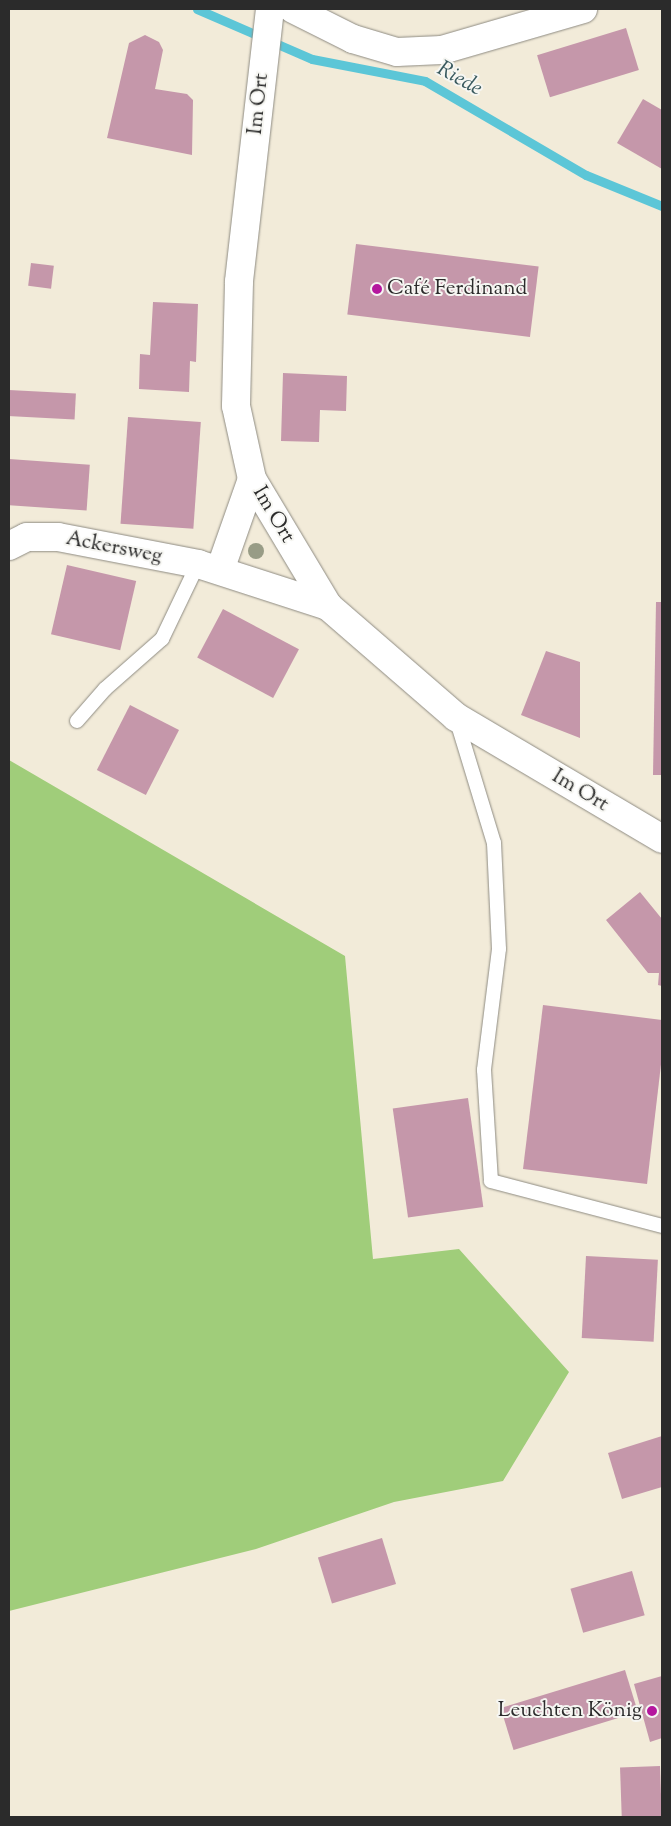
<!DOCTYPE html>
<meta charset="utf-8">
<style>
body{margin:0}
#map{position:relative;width:671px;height:1826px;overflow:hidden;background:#f2ebd9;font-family:"Sorts Mill Goudy",serif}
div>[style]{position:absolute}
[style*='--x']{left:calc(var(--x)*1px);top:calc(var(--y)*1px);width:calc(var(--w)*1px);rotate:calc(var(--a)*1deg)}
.green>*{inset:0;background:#a0cd7a}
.stream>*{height:9px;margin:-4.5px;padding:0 4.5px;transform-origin:4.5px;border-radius:4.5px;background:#5cc6d7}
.building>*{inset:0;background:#c597aa;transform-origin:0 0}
.roads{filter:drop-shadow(0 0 1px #8e8b82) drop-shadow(0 0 1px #8e8b82)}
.service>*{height:14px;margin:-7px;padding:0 7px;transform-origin:7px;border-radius:7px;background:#fff}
.minor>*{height:28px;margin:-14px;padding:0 14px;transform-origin:14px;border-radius:14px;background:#fff}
.trees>*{width:16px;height:16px;margin:-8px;border-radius:50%;background:#989c86}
.dots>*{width:14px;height:14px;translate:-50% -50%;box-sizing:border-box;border:2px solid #f6f6f2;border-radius:50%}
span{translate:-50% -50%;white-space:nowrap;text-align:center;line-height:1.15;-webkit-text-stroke:4px #f6f6f2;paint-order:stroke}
.street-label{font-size:21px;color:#2b2b2b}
.poi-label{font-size:21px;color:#2b2b2b}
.left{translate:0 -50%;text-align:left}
.right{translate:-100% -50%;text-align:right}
.water-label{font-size:22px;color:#3a5a5f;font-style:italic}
.frame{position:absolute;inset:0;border:10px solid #2b2b2b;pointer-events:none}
</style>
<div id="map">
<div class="green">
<div style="clip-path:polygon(9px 760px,345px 956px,373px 1259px,459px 1249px,569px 1372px,503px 1481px,394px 1502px,256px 1549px,9px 1611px)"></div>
</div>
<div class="stream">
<div style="--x:197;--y:9;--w:125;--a:23.5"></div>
<div style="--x:312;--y:59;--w:115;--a:11"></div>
<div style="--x:425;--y:81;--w:186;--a:30.3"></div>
<div style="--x:586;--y:175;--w:82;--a:22.2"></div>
</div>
<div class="building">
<div style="left:626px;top:28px;width:44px;height:93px;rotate:73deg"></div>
<div style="clip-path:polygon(145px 35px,159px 42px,163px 50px,155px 89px,187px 94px,193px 100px,192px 155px,107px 138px,129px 43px)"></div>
<div style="clip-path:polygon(643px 99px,662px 110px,662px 169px,617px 143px)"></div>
<div style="left:356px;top:244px;width:184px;height:71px;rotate:7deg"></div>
<div style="left:31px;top:263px;width:23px;height:23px;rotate:7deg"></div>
<div style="clip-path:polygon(153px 302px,198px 304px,196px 362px,190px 361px,189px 392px,139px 389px,140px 354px,150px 355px)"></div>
<div style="clip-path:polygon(283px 373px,347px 376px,346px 411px,320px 410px,319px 442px,281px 441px)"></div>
<div style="left:9px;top:390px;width:67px;height:26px;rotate:3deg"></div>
<div style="left:128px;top:417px;width:73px;height:107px;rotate:4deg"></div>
<div style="left:9px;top:459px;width:81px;height:46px;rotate:4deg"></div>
<div style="left:67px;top:565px;width:71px;height:71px;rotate:13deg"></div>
<div style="clip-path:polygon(656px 602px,662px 602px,662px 775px,653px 775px)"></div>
<div style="left:223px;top:609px;width:86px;height:55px;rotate:28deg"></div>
<div style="clip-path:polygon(546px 651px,580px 662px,580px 738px,521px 715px)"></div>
<div style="left:130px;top:705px;width:55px;height:73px;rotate:27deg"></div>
<div style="clip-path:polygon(640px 892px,662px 919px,662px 986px,658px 985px,659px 973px,648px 973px,606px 920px)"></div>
<div style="clip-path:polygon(543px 1005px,662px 1020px,662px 1056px,647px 1184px,523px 1169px)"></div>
<div style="left:468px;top:1098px;width:110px;height:76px;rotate:82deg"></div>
<div style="left:586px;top:1256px;width:72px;height:82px;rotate:3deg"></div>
<div style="clip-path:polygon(662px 1436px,662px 1487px,622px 1499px,608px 1453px)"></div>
<div style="left:382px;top:1538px;width:48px;height:67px;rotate:73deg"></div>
<div style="left:632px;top:1571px;width:46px;height:64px;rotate:74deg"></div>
<div style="left:625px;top:1670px;width:44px;height:130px;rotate:73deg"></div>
<div style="clip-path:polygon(662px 1676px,662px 1738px,650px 1742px,634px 1684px)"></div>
<div style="left:660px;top:1766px;width:50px;height:40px;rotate:88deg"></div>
</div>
<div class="roads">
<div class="service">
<div style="--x:456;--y:718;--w:131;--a:73.1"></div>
<div style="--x:494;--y:843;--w:106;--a:87.3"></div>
<div style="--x:499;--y:949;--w:122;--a:97.1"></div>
<div style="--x:484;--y:1070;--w:111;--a:86.4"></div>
<div style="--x:491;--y:1181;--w:177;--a:14.7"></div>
<div style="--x:77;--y:721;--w:43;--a:-48.8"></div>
<div style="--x:105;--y:689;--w:76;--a:-41.3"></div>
<div style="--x:162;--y:639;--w:83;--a:-64.4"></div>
</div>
<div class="minor">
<div style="--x:270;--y:9;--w:275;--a:96.5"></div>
<div style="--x:239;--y:282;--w:124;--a:91.4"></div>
<div style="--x:236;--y:406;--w:75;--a:77.6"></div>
<div style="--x:252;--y:479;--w:148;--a:59.1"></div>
<div style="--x:328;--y:606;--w:169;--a:40.9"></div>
<div style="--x:456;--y:717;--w:239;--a:30.6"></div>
<div style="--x:293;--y:9;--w:67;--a:26.6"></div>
<div style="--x:353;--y:39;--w:46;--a:16.5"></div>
<div style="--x:397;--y:52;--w:45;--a:-2.5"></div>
<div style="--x:442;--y:50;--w:147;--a:-16.2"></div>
<div style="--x:9;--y:546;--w:20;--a:-27"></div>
<div style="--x:27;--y:537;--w:31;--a:0"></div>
<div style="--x:58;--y:537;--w:143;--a:10.9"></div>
<div style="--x:198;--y:564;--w:137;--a:17.9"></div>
<div style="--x:220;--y:570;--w:96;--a:-70.6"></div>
</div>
</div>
<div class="trees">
<div style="left:256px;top:551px"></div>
</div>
<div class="dots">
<div style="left:377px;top:289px;background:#b5179e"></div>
<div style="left:652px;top:1711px;background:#b5179e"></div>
</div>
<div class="street-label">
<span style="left:259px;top:104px;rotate:-84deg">Im Ort</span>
<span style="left:273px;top:515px;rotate:59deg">Im Ort</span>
<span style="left:114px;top:548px;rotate:11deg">Ackersweg</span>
<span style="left:580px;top:791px;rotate:31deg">Im Ort</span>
</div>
<div class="poi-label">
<span class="left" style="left:387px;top:289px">Café Ferdinand</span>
<span class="right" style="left:642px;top:1711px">Leuchten König</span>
</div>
<div class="water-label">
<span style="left:459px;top:80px;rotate:29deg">Riede</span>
</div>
<div class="frame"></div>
</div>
